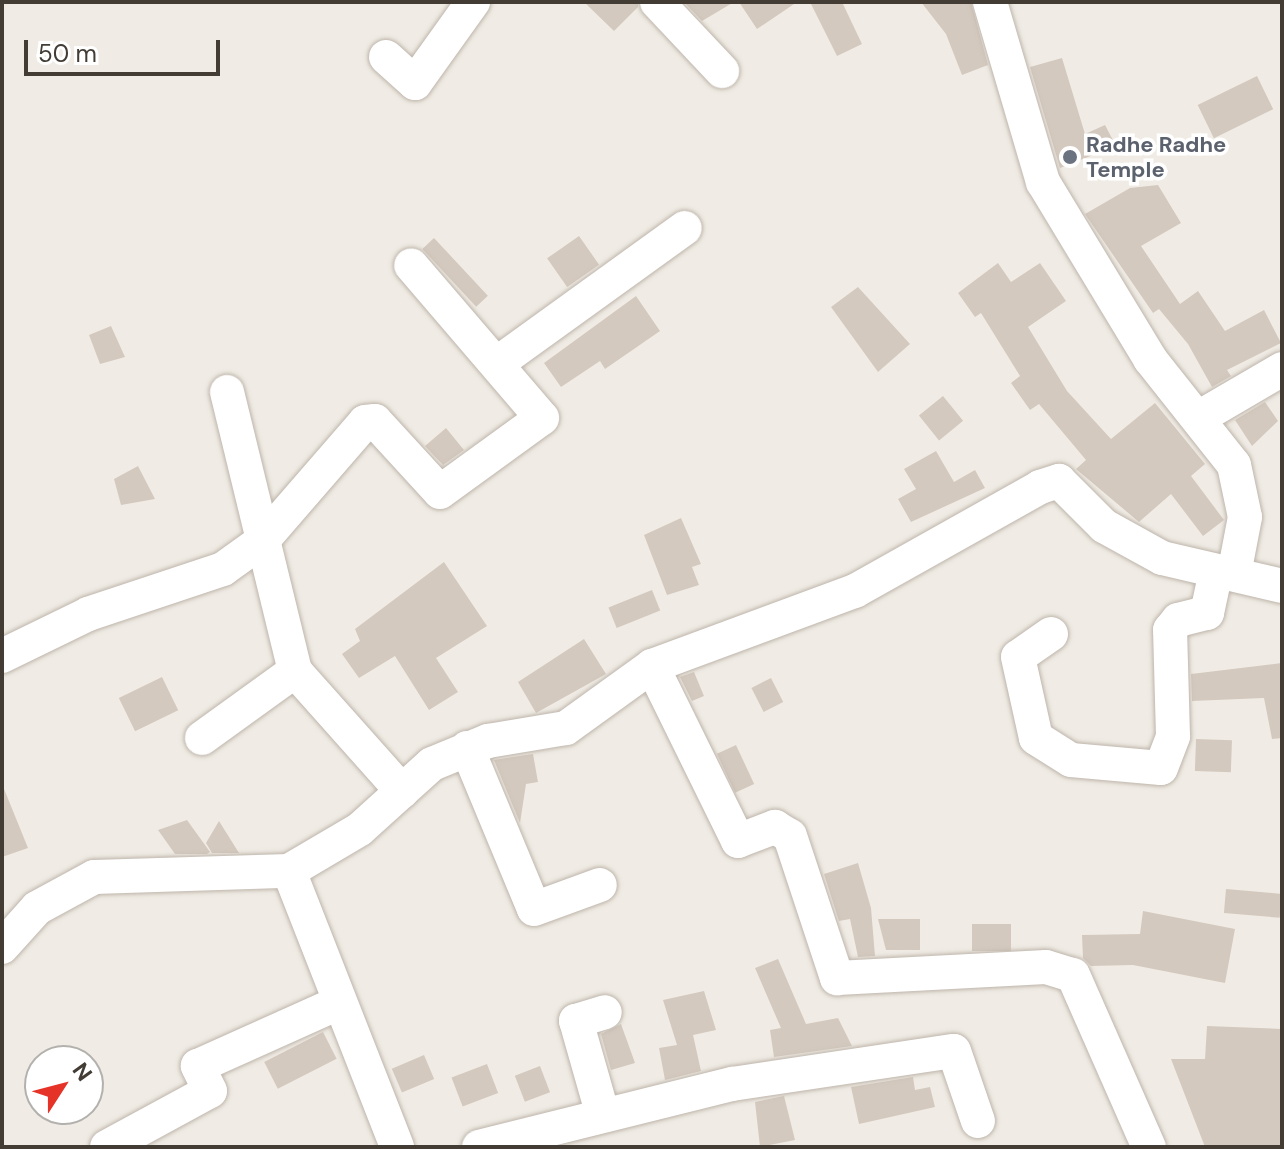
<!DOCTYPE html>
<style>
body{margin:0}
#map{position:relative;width:1284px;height:1149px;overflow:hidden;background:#f0ece5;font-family:"DM Sans",sans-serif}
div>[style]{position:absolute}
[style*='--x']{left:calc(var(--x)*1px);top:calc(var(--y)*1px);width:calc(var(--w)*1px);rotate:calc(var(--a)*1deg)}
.building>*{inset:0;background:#d4c9be;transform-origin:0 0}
.roads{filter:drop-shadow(0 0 2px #beb5ab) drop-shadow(0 0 2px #beb5ab)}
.minor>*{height:34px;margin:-17px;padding:0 17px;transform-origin:17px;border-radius:17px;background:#fff}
.dots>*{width:22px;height:22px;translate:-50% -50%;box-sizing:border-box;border:4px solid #fff;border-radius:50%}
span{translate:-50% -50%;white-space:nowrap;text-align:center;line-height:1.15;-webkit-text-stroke:7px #fff;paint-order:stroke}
.worship-label{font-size:22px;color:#5b616d;font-weight:700}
.left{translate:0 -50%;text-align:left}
.frame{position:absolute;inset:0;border:4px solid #423c35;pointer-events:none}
.north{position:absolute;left:24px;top:1045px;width:80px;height:80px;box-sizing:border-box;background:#fff;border:2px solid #b3b1ae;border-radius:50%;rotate:54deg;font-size:22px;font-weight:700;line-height:32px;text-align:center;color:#423c35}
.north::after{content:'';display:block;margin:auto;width:28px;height:36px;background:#e53328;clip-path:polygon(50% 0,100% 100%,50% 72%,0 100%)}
.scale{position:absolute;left:24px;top:40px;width:196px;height:36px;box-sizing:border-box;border:4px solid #423c35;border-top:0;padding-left:10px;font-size:24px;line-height:28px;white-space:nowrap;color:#423c35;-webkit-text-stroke:6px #fff;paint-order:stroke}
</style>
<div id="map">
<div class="building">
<div style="clip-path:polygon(584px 2px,638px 2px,638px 7px,614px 31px)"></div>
<div style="clip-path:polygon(684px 2px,734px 2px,702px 21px)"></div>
<div style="clip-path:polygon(739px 2px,797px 2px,757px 29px)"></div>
<div style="clip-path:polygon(810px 2px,842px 2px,862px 44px,837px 56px)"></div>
<div style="clip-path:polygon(921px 2px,971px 2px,988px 65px,962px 75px,946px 34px)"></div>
<div style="clip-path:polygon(1062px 58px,1085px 134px,1105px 125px,1116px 146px,1060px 168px,1030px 67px)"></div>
<div style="left:1257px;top:76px;width:37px;height:66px;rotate:64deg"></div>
<div style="clip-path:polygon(1158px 185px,1181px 223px,1141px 246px,1180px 304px,1198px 291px,1225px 331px,1264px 310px,1281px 343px,1227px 370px,1231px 376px,1212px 387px,1188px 344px,1159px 309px,1153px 313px,1085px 214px,1130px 188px)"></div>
<div style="left:579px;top:236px;width:35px;height:39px;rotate:55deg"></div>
<div style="left:434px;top:238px;width:79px;height:16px;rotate:47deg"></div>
<div style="clip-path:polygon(998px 263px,1011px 282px,1040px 263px,1066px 301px,1028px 327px,1067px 391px,1111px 439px,1155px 403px,1205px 464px,1191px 476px,1224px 520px,1203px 536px,1171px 494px,1139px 522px,1076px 469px,1086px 460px,1039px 404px,1030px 410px,1011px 383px,1020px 376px,981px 313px,975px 317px,958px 293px)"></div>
<div style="clip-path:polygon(858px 287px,910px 344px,878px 372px,831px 307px)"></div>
<div style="clip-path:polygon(636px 296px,660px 331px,605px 369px,600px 361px,561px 387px,544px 363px)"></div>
<div style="clip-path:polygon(111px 326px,125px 357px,100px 364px,89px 335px)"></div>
<div style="left:943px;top:396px;width:32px;height:31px;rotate:51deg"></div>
<div style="clip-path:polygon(1265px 402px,1278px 421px,1252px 446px,1235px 420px)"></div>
<div style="clip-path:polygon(446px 428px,464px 450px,443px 465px,425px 446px)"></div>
<div style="clip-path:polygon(936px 451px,954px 482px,975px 470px,985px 488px,911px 522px,898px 499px,916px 489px,904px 469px)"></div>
<div style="clip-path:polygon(138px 466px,155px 499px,121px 505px,114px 479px)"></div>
<div style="clip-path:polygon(681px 518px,701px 564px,692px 567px,699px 585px,667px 595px,644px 535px)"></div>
<div style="clip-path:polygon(444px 562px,487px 626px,436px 658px,458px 692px,429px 710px,395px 656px,359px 678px,342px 654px,360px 641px,355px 629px)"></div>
<div style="left:652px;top:590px;width:22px;height:47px;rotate:68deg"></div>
<div style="clip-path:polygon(584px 639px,606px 674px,536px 713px,518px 682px)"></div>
<div style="clip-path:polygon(1282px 663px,1282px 738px,1272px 739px,1264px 698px,1192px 701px,1191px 674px)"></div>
<div style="clip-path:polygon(694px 672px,704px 696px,692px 701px,680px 677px)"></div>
<div style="left:162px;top:677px;width:37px;height:48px;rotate:64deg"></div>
<div style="left:771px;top:678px;width:27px;height:22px;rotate:63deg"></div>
<div style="left:1196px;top:739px;width:36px;height:32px;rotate:2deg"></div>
<div style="left:736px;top:745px;width:43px;height:21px;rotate:65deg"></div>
<div style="clip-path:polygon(533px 754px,538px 782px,526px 784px,520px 823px,494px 760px)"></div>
<div style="clip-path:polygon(2px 784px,28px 848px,2px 857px)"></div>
<div style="clip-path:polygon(187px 820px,210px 852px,207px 854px,175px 854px,158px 830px)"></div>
<div style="clip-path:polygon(219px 821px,239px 853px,212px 853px,206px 843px)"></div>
<div style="clip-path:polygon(858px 863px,871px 908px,875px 956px,858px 957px,850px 919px,839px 921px,824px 874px)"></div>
<div style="left:1226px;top:889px;width:56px;height:24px;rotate:5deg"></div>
<div style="clip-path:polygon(1143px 911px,1235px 929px,1225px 983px,1133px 965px,1091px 966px,1083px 958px,1082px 935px,1140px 934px)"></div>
<div style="clip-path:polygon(878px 919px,920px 919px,920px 950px,886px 950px)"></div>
<div style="left:972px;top:924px;width:39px;height:27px"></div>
<div style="clip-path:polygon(778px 959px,806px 1024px,838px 1018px,852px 1046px,774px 1057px,770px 1030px,781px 1028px,755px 968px)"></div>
<div style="clip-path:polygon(704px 991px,716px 1030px,693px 1035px,701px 1071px,665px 1080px,659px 1048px,677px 1045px,663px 1000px)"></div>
<div style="clip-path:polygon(621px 1024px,635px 1063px,611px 1070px,601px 1034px)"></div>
<div style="clip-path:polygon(1207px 1026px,1282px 1029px,1282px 1147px,1205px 1147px,1171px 1059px,1205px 1059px)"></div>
<div style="left:323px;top:1032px;width:30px;height:66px;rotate:63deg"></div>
<div style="left:424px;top:1055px;width:26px;height:35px;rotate:67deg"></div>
<div style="left:487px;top:1064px;width:31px;height:38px;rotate:69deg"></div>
<div style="left:540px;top:1066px;width:28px;height:27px;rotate:69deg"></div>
<div style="clip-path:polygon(913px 1077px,915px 1090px,930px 1087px,935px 1107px,859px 1124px,851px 1087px)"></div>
<div style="clip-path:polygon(784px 1096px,795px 1140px,760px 1147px,755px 1102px)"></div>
</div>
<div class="roads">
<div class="minor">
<div style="--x:657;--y:2;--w:95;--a:46.7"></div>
<div style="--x:990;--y:2;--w:188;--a:73.6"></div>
<div style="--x:1043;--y:182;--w:207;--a:58.8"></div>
<div style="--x:1150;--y:359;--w:135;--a:51.6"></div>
<div style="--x:1234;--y:465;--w:53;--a:78.1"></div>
<div style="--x:1245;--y:517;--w:58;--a:100.9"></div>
<div style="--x:386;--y:57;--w:39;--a:42"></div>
<div style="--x:415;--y:83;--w:100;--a:-54.4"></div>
<div style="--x:499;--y:362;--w:229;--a:-35.8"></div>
<div style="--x:227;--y:392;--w:287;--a:76.3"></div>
<div style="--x:295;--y:671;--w:161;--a:48.3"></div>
<div style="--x:1200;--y:417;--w:95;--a:-30.3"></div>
<div style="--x:1051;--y:634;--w:40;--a:145.1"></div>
<div style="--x:1018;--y:657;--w:83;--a:77.5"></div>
<div style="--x:1036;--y:738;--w:41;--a:32.2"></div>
<div style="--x:1071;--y:760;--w:90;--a:5.1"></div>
<div style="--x:1161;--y:768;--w:34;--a:-69"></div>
<div style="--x:1173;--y:736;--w:106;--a:-91.6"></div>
<div style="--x:1170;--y:630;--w:13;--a:-51"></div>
<div style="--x:1178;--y:620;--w:30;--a:-14"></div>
<div style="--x:1207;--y:613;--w:43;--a:-77.9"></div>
<div style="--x:2;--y:656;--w:96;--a:-26"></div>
<div style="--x:88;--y:614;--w:142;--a:-18.4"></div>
<div style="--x:223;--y:569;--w:48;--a:-35.7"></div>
<div style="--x:262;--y:541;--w:157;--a:-49.1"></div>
<div style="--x:365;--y:422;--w:10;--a:-6"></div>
<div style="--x:375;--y:421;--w:96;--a:47.5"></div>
<div style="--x:440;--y:492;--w:126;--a:-36"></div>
<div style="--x:542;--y:418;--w:201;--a:-130.6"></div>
<div style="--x:652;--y:666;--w:195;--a:63.8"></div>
<div style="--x:738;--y:841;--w:40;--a:-21"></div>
<div style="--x:775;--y:827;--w:17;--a:31"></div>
<div style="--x:790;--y:836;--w:150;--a:71.7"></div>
<div style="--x:837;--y:978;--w:209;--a:-3"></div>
<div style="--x:1046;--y:967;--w:28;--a:17"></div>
<div style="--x:1073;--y:975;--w:188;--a:66.2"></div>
<div style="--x:202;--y:738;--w:115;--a:-35.8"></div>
<div style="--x:467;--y:748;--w:174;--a:67.4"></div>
<div style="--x:534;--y:909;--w:70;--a:-20"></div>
<div style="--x:289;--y:871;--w:296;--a:68.6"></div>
<div style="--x:2;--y:947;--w:52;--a:-48.1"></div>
<div style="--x:37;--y:908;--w:65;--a:-28.5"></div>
<div style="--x:94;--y:877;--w:195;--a:-1.8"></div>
<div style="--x:289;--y:871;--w:82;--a:-30.6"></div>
<div style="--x:360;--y:829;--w:97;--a:-42.1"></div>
<div style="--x:432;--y:764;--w:61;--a:-22.3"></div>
<div style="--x:488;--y:741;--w:79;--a:-9.5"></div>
<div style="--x:566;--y:728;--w:106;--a:-35.8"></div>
<div style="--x:652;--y:666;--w:216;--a:-20.3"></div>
<div style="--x:855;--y:591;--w:212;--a:-29.3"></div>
<div style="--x:1040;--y:487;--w:20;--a:-18"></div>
<div style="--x:1059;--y:481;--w:64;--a:45"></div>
<div style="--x:1104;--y:526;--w:66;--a:28.9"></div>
<div style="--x:1162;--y:558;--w:123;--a:13.1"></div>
<div style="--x:602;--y:1112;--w:95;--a:-105.9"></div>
<div style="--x:576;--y:1021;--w:30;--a:-17"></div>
<div style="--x:107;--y:1147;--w:117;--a:-28.5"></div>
<div style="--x:210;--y:1091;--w:28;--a:-116"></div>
<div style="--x:198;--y:1066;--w:154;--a:-24.2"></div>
<div style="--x:479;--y:1147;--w:261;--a:-14"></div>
<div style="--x:732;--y:1084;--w:224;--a:-8.5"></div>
<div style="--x:954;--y:1051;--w:74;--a:71.1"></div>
</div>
</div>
<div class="dots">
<div style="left:1070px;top:157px;background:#6b7280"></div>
</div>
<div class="worship-label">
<span class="left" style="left:1086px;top:157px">Radhe Radhe<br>Temple</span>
</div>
<div class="frame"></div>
<div class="north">N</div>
<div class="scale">50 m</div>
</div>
